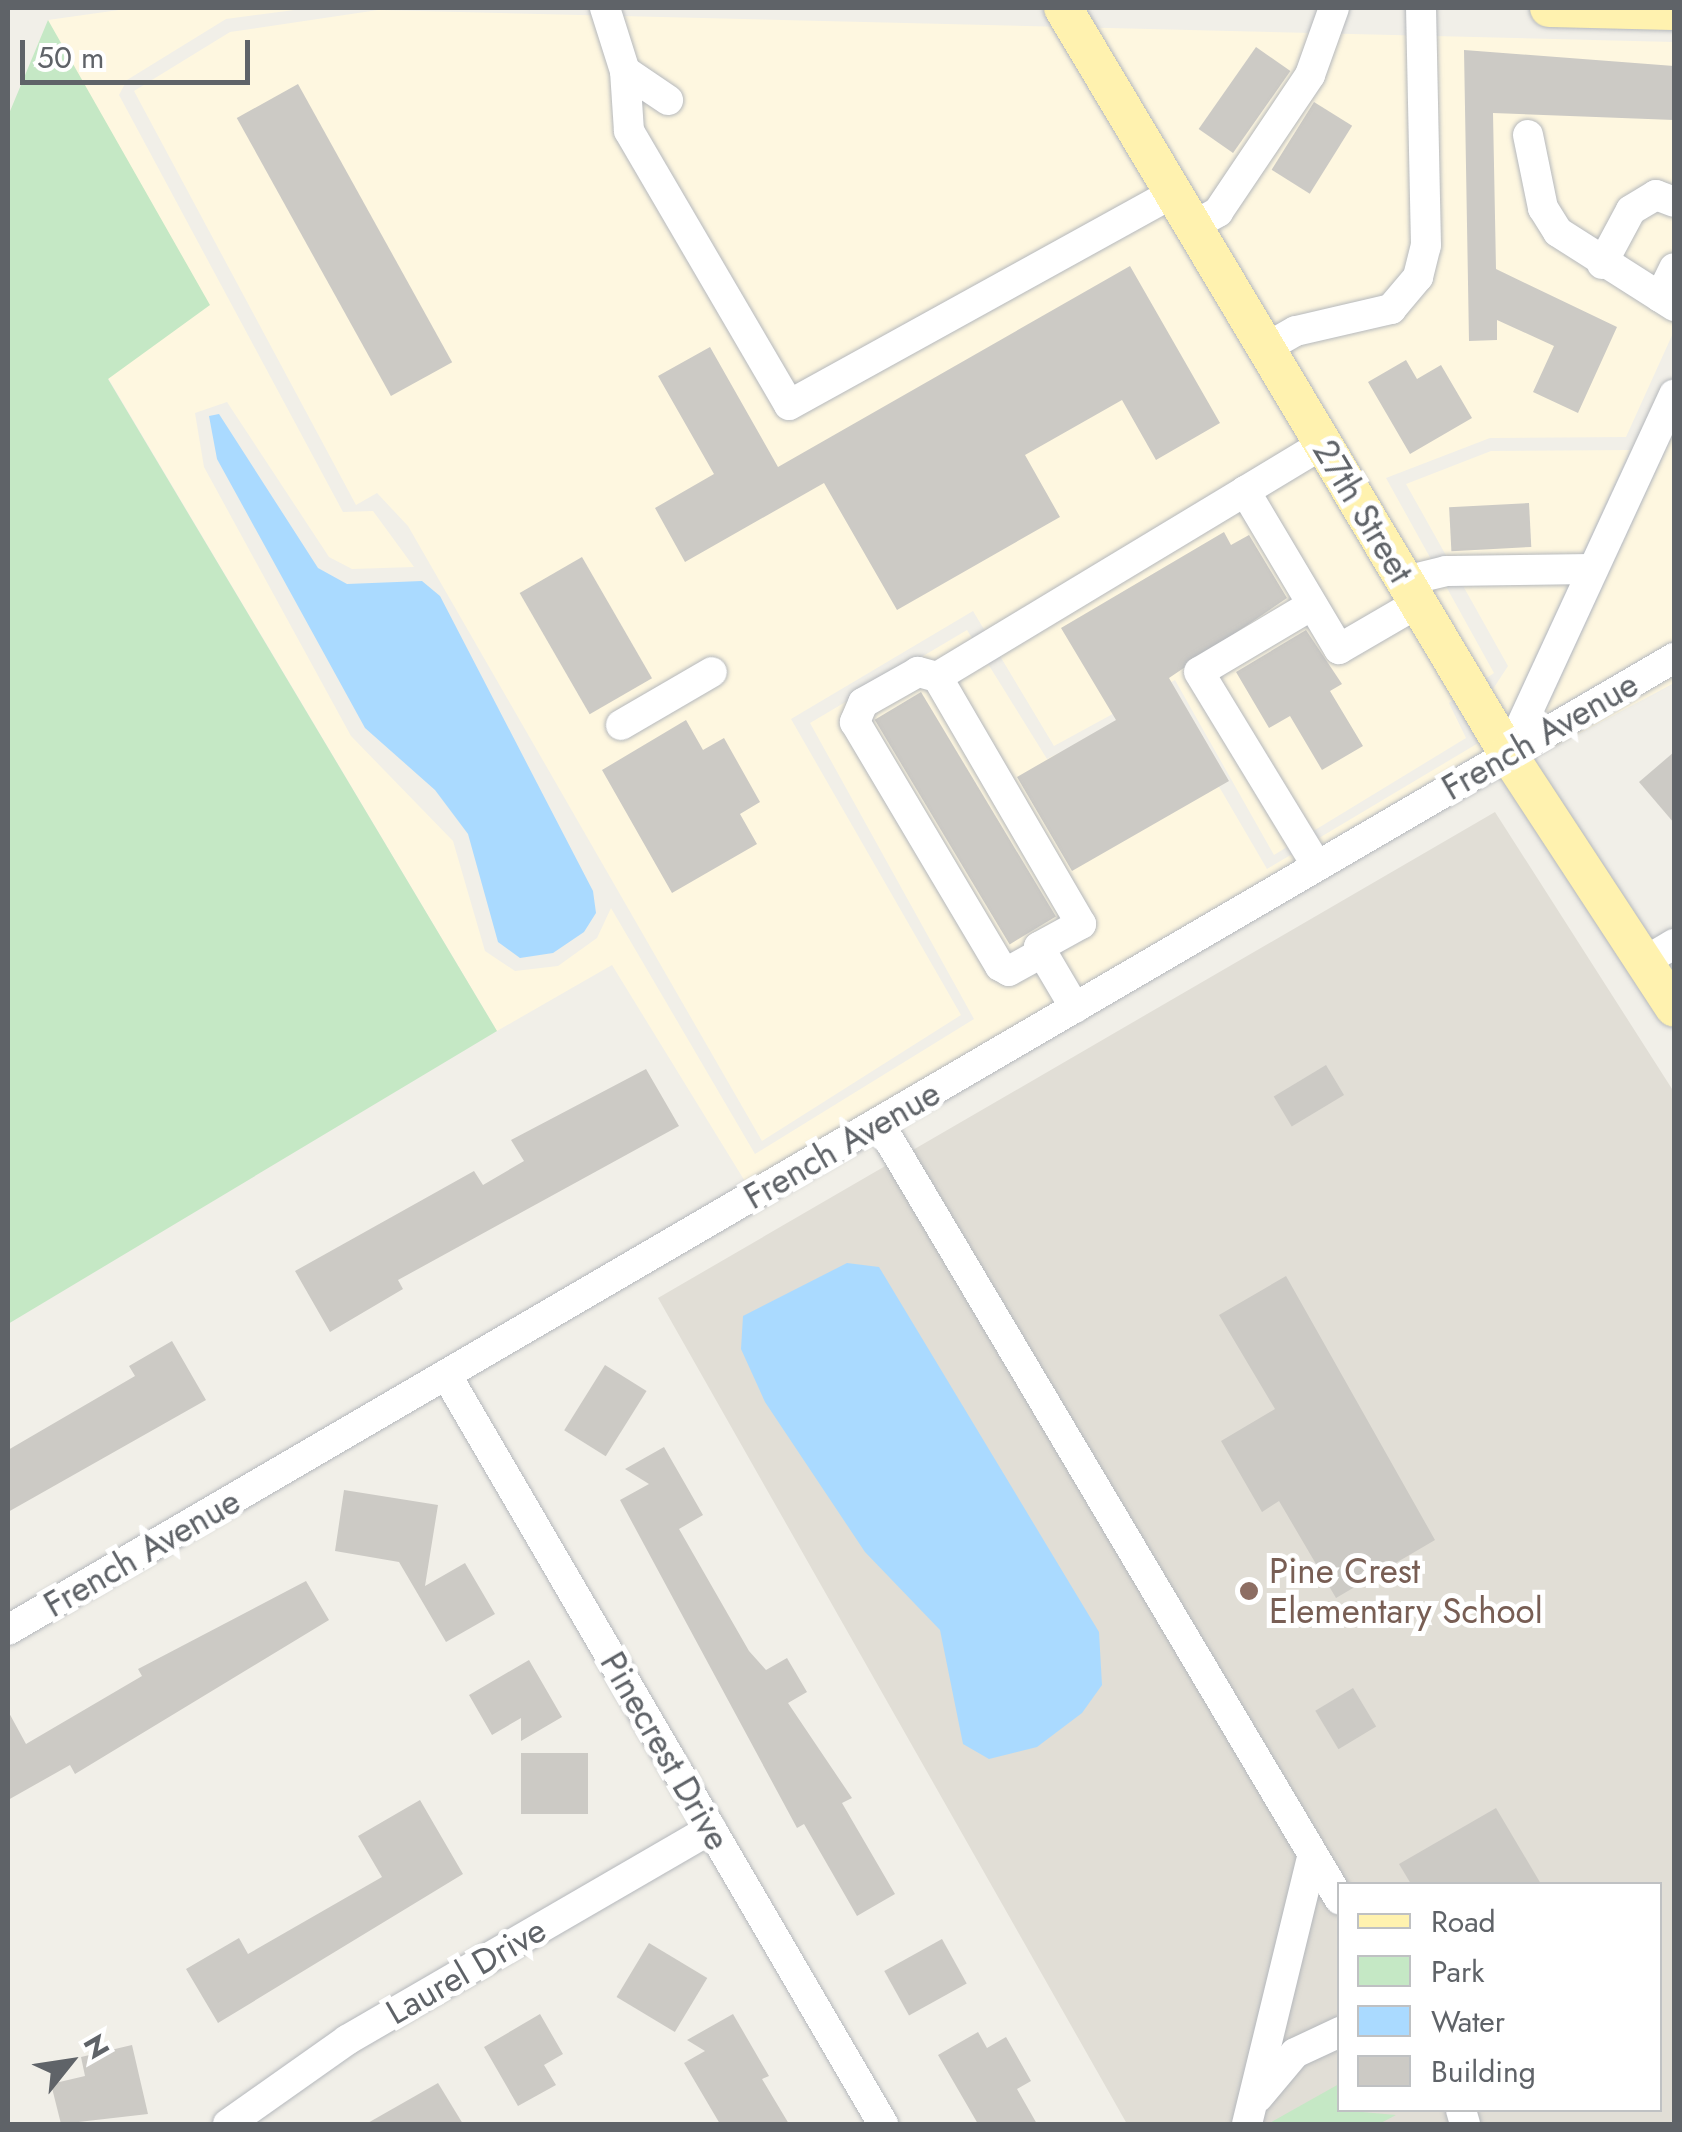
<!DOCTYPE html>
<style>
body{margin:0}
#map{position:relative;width:1682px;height:2132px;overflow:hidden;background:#f1efe8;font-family:Jost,sans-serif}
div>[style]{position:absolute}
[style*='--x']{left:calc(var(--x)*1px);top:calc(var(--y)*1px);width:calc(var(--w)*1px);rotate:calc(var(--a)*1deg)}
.commercial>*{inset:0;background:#fef7e0}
.education>*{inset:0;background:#e1ded6}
.green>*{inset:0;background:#c5e8c5}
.water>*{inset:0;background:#aadaff}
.building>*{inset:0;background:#cccac5;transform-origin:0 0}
.roads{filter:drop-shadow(0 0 2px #b5b8bc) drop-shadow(0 0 2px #b5b8bc)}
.minor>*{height:30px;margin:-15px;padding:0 15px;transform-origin:15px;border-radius:15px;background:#fff}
.major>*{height:38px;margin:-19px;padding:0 19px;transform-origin:19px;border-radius:19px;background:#fff2af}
.dots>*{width:28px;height:28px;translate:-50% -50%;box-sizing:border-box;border:5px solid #fff;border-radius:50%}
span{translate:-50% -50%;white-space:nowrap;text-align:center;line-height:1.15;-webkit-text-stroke:10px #fff;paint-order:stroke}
.street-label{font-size:35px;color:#5f6368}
.education-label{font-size:35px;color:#785e54}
.left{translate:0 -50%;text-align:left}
.frame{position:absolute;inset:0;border:10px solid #5f6368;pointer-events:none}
.legend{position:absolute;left:1337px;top:1882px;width:325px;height:230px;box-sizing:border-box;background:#fff;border:2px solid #bfc1c3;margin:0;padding:12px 18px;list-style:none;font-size:30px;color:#5f6368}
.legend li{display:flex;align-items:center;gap:20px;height:50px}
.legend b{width:50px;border:2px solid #bfc1c3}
.north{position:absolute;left:20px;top:2012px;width:100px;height:100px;-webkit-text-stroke:8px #fff;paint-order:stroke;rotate:60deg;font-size:28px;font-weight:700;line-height:40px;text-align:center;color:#5f6368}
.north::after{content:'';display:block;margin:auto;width:35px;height:45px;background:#5f6368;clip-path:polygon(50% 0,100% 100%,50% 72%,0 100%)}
.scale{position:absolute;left:20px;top:40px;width:230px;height:45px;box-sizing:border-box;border:5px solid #5f6368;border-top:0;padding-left:12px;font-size:30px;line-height:35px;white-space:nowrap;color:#5f6368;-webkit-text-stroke:8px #fff;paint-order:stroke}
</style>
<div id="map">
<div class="commercial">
<div style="clip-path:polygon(133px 8px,302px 9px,226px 19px,127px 80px,119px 95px,343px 512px,373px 511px,414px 567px,352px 569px,329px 557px,227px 402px,195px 413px,204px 467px,351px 736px,453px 841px,485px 951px,515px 971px,558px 966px,597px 938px,611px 908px,755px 1154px,974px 1019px,810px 723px,967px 630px,1047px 759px,1168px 699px,1267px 869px,1480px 742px,1484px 750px,746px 1183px,612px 965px,497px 1031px,108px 378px,48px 20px)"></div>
<div style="clip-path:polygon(378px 10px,1674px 42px,1674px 331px,1626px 437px,1490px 438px,1386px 478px,1494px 673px,1449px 703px,1466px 738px,1274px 855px,1175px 680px,1054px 746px,973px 611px,791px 719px,961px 1015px,762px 1141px,408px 526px,377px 493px,356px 505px,134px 91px,230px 32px)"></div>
<div style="clip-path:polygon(1674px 433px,1674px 640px,1544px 715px)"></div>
<div style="clip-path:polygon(1630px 450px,1507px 718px,1491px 692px,1508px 666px,1406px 484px,1491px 451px)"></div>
<div style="clip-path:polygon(1674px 676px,1674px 683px,1532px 759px)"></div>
</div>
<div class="education">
<div style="clip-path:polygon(evenodd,1495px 812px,1674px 1092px,1674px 2124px,1127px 2124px,658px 1298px,1495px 812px,1340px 1884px,1660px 1884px,1660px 2110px,1340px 2110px,1340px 1884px)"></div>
</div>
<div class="green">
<div style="clip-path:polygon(48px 20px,210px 305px,108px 379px,497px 1031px,8px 1324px,8px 116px)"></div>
<div style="clip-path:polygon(1339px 2084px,1340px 2110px,1396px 2115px,1379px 2124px,1268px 2124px)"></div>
</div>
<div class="water">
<div style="clip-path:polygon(219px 414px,318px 568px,347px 584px,422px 581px,440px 596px,593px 891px,596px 913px,584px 932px,553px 953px,520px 958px,498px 942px,468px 834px,435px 790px,365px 728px,217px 459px,209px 416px)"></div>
<div style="clip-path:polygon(847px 1263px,879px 1267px,1099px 1632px,1102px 1685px,1082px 1713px,1037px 1747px,989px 1759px,963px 1744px,940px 1630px,865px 1552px,765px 1402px,741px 1349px,743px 1316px)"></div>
</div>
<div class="building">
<div style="left:1256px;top:47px;width:42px;height:100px;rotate:35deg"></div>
<div style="clip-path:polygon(1464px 50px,1674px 66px,1674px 120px,1493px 113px,1496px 269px,1617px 327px,1578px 413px,1533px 392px,1554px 346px,1497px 320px,1497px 340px,1469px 341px)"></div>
<div style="left:298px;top:84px;width:318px;height:70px;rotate:61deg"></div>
<div style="left:1314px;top:102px;width:45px;height:80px;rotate:32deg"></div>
<div style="clip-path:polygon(1130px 266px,1220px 423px,1156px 460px,1122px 400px,1025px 455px,1060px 517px,897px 610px,824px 483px,685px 562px,655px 508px,714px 474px,658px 376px,710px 347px,778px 467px)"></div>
<div style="clip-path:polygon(1406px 360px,1417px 379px,1441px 365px,1472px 418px,1410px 454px,1368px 382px)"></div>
<div style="left:1529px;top:503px;width:44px;height:80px;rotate:87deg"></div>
<div style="clip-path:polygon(1224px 532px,1231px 545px,1249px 535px,1287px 598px,1169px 678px,1229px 781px,1072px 871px,1017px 777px,1116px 720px,1061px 628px)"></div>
<div style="left:582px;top:557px;width:140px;height:72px;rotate:60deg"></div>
<div style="clip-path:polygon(1306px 630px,1342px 684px,1330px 691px,1363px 746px,1322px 770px,1290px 716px,1269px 728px,1236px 672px)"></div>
<div style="left:921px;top:692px;width:262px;height:54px;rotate:59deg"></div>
<div style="clip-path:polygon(686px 720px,703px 750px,724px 738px,760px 802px,740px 814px,757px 844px,672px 893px,602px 770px)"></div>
<div style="clip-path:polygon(1674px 752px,1674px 823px,1639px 782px)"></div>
<div style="left:1326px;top:1065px;width:35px;height:61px;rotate:59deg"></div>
<div style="clip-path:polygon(646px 1069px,679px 1126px,398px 1280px,403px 1289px,330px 1332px,295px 1271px,474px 1171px,483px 1185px,524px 1161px,511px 1140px)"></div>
<div style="clip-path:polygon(1286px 1276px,1435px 1540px,1336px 1598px,1279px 1501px,1262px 1512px,1221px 1441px,1275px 1409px,1219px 1315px)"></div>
<div style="clip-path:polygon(172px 1341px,206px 1400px,8px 1512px,8px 1450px,135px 1376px,129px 1366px)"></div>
<div style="left:605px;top:1365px;width:49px;height:77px;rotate:32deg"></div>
<div style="clip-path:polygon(664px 1447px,703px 1515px,679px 1529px,749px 1651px,766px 1670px,787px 1658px,807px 1692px,788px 1703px,852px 1798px,842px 1803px,895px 1894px,857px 1916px,804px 1824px,797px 1828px,620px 1500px,649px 1484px,625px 1469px)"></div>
<div style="clip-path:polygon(344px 1490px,438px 1505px,425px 1586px,465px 1563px,495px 1614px,446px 1642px,399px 1562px,335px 1551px)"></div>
<div style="clip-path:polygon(306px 1581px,329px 1620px,75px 1774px,70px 1765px,8px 1800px,8px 1711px,26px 1744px,142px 1676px,138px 1669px)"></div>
<div style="clip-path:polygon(529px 1660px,562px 1717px,521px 1741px,521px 1718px,492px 1735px,469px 1695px)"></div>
<div style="left:1353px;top:1688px;width:45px;height:44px;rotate:59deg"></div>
<div style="left:521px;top:1753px;width:67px;height:61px"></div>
<div style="clip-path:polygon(420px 1800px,463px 1874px,218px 2023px,186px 1969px,239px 1938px,248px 1954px,382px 1877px,358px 1836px)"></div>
<div style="clip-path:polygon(1496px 1808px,1541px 1884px,1411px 1884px,1399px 1864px)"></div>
<div style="left:942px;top:1939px;width:51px;height:66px;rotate:61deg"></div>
<div style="left:649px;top:1943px;width:68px;height:63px;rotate:31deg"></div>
<div style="clip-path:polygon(540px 2014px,563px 2054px,544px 2065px,556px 2085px,518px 2106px,484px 2047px)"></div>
<div style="clip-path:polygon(733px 2014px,769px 2076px,762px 2079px,789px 2124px,720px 2124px,684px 2063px,705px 2051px,687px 2040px)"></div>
<div style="clip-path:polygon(978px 2032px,987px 2048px,1006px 2037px,1031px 2081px,1017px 2089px,1037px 2124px,978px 2124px,938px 2055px)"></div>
<div style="clip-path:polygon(132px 2045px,148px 2114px,61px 2124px,51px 2084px,85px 2076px,81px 2057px)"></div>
<div style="clip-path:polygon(438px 2083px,463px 2124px,366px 2124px)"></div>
</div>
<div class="roads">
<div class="minor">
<div style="--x:605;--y:8;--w:66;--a:72.4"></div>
<div style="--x:625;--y:71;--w:52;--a:34"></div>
<div style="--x:625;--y:71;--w:60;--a:86.2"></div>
<div style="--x:629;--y:131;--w:317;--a:59.7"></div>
<div style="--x:789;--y:405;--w:439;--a:-28.9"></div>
<div style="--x:1528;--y:135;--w:75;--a:78.4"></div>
<div style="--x:1543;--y:208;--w:28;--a:58"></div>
<div style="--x:1558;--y:232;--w:138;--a:32.5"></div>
<div style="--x:1193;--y:226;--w:29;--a:-29"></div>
<div style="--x:1218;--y:212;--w:165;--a:-56.1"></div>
<div style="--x:1310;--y:75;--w:71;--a:-70.3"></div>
<div style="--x:1602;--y:264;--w:61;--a:-61.8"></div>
<div style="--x:1631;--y:210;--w:29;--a:-31"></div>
<div style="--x:1656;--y:195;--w:19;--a:21"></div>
<div style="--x:1660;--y:297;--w:32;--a:-64"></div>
<div style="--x:1266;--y:348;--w:34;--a:-30"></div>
<div style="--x:1296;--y:331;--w:98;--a:-13"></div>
<div style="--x:1391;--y:309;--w:42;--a:-49.8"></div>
<div style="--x:1418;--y:277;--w:32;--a:-76"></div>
<div style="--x:1426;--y:246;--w:238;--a:-91.2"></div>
<div style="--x:1323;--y:444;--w:91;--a:148.9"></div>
<div style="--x:1245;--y:491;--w:184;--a:59.3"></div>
<div style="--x:1339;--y:649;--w:91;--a:-30.2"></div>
<div style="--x:1405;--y:581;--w:42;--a:-13.7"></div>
<div style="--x:1446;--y:571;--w:147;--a:-0.8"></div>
<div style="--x:1312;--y:605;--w:131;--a:149.3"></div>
<div style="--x:1199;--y:672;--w:227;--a:58.7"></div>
<div style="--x:937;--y:677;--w:20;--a:-165"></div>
<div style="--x:918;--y:672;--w:63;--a:150.6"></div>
<div style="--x:863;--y:703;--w:21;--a:113"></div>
<div style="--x:855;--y:722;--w:284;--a:59.3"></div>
<div style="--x:1000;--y:966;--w:10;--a:29"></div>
<div style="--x:1009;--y:971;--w:39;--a:-29"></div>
<div style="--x:621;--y:725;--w:105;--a:-30.2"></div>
<div style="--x:1508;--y:754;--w:396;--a:-65.2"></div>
<div style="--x:1644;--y:962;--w:35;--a:-31"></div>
<div style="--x:1075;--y:1008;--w:71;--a:-120.5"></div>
<div style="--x:1039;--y:947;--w:48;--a:-28.7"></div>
<div style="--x:1081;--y:924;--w:286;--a:-120.2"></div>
<div style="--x:937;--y:677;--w:360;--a:-31.1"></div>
<div style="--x:879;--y:1123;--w:903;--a:59.32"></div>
<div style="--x:447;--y:1376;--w:866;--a:59.76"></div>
<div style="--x:8;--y:1630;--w:1929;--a:-30.26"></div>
<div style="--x:1258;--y:2097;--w:57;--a:-49.9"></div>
<div style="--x:1295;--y:2053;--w:50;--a:-25"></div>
<div style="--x:1461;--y:2110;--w:15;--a:74"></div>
<div style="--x:228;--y:2124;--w:146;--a:-35.2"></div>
<div style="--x:347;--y:2040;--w:421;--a:-30.1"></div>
<div style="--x:1247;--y:2124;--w:271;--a:-76.3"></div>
</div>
<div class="major">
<div style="--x:1063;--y:8;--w:869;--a:59.18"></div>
<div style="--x:1508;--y:754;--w:303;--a:56.8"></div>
<div style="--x:1549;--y:8;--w:125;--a:1.4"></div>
</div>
</div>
<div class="dots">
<div style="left:1249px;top:1591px;background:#8d6e63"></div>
</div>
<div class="street-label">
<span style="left:1363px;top:511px;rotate:59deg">27th Street</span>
<span style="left:1540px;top:736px;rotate:-30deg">French Avenue</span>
<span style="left:842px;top:1145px;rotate:-30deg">French Avenue</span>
<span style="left:142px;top:1553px;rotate:-30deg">French Avenue</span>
<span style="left:665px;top:1751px;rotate:60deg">Pinecrest Drive</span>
<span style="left:466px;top:1971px;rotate:-30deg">Laurel Drive</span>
</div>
<div class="education-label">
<span class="left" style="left:1269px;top:1591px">Pine Crest<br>Elementary School</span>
</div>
<div class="frame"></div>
<ul class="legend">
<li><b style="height:12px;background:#fff2af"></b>Road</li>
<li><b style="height:28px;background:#c5e8c5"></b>Park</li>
<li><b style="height:28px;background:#aadaff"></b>Water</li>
<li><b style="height:28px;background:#cccac5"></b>Building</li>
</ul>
<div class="north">N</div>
<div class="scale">50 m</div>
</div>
